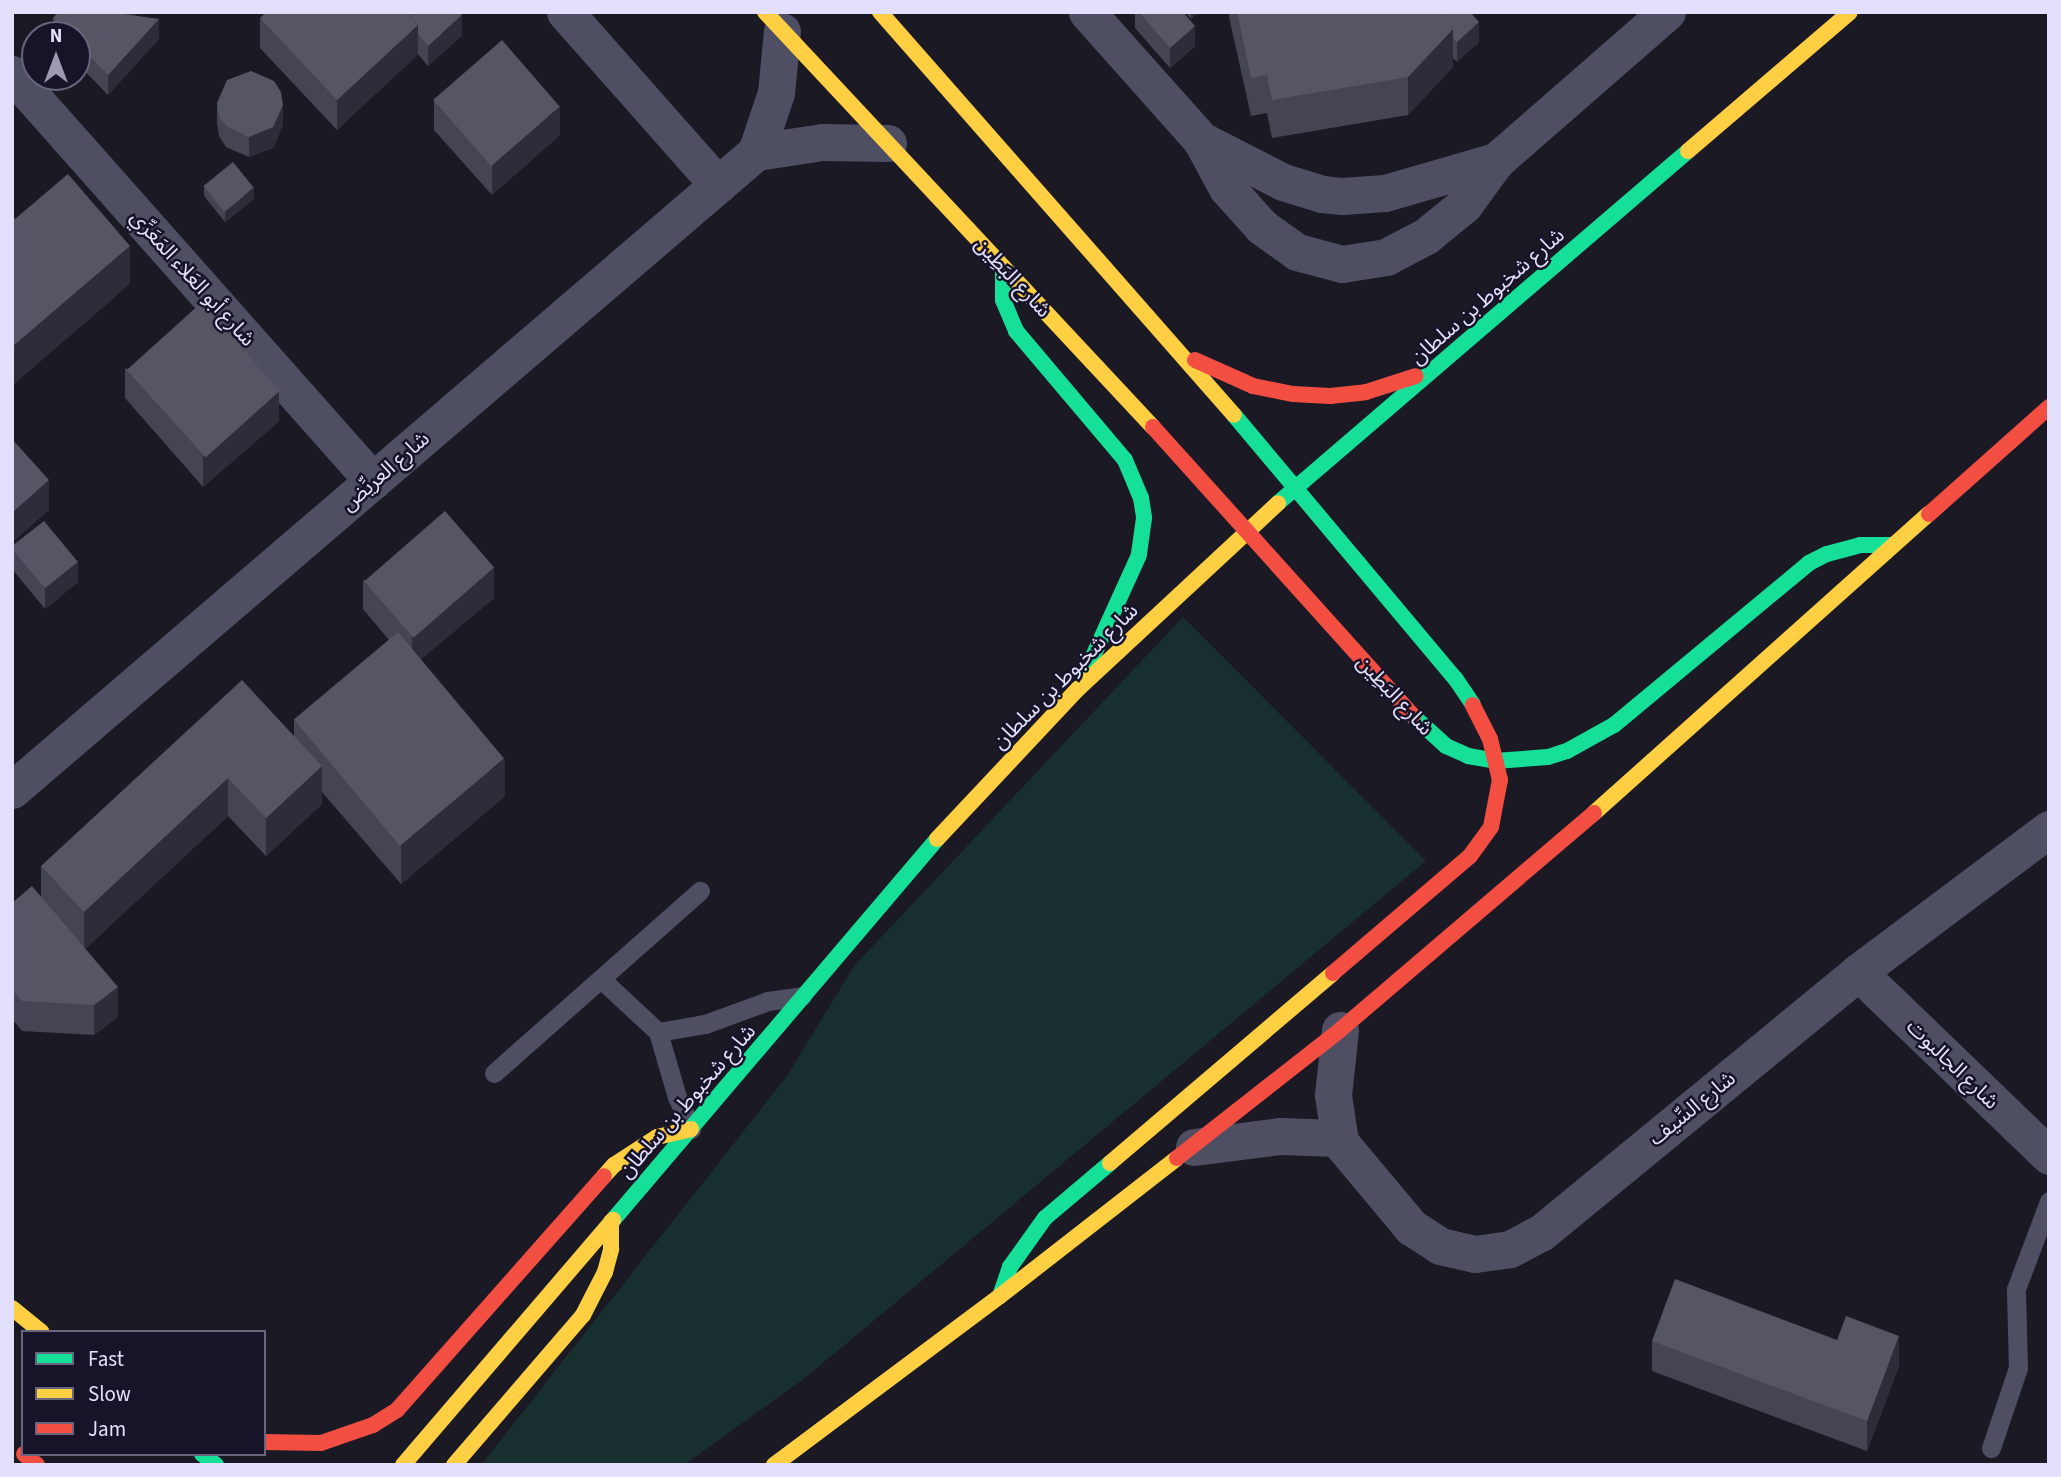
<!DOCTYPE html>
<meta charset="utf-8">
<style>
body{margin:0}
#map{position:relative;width:2061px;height:1477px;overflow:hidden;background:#1a1924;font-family:"Source Sans 3","Noto Sans Arabic",sans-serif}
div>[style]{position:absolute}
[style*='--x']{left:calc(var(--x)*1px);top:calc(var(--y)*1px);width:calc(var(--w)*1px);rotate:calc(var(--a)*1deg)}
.green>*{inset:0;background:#182f2f}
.lane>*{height:19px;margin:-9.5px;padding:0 9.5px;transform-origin:9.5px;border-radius:9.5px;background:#4f4f64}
.street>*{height:37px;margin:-18.5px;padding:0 18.5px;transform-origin:18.5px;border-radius:18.5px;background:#4f4f64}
.fast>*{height:16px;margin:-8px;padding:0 8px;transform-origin:8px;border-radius:8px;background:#16e098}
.slow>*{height:16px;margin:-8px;padding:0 8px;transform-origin:8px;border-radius:8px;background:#ffcf43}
.jam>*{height:16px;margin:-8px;padding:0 8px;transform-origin:8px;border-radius:8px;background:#f24e42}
.wall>*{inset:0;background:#454452}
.shaded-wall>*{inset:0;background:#2d2c38}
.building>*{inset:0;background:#565564;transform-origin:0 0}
span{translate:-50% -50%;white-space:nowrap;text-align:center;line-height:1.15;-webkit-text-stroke:5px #171429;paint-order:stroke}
.street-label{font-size:21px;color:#e2e0fc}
.frame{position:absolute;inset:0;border:14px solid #e2e0fc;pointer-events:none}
.legend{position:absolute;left:21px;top:1330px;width:245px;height:126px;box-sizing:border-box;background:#171429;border:2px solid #68667d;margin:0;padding:9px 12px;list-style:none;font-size:21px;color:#e2e0fc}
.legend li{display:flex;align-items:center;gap:14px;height:35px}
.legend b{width:35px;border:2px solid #68667d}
.north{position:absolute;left:21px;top:21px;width:70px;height:70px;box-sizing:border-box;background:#171429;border:2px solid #68667d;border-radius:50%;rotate:0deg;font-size:19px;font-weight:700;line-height:28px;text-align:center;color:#e2e0fc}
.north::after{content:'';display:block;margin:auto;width:24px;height:32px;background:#9c9ab0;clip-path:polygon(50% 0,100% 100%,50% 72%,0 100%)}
</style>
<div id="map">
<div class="green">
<div style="clip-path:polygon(1183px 617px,1426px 861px,805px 1378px,684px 1465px,481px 1465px,787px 1076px,854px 966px)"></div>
</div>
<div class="lane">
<div style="--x:601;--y:979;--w:78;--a:42.9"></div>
<div style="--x:658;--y:1032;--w:68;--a:73.7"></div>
<div style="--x:677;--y:1097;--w:35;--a:66"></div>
<div style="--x:658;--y:1032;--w:48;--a:-9.7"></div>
<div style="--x:705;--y:1024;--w:67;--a:-20.1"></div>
<div style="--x:768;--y:1001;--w:34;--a:-8"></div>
<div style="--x:494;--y:1073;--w:275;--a:-41.5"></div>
<div style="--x:1991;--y:1448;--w:84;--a:-71.4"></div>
<div style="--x:2018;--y:1368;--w:79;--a:-91.5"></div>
<div style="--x:2016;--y:1289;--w:94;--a:-69.4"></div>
</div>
<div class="street">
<div style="--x:565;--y:12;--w:231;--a:48.5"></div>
<div style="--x:1087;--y:12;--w:171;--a:48.3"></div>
<div style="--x:1201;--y:140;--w:55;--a:61.6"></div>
<div style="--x:1227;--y:188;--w:52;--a:48.1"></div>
<div style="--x:1262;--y:227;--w:43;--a:35.5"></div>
<div style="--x:1297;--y:252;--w:47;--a:14.9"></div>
<div style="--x:1342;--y:264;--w:45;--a:-9"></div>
<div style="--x:1386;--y:257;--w:45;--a:-27.7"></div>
<div style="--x:1426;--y:236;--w:49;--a:-39.2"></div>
<div style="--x:1464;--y:205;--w:54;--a:-54"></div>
<div style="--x:1496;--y:161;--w:227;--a:-41.1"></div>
<div style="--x:12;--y:74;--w:544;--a:48.43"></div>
<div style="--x:1201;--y:140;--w:92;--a:27.1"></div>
<div style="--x:1283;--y:182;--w:41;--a:17.1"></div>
<div style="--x:1322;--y:194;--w:20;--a:6"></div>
<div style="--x:1342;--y:196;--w:43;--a:-4"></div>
<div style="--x:1385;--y:193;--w:116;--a:-16.1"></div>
<div style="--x:756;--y:152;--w:67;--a:-8.6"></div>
<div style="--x:822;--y:142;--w:66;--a:0.9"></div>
<div style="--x:12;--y:790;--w:980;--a:-40.61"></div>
<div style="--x:756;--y:152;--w:62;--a:-71.3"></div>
<div style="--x:776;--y:93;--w:62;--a:-84.5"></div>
<div style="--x:1858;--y:972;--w:265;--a:43.9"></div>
<div style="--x:1340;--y:1030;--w:65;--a:96.1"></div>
<div style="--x:1333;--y:1095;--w:48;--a:81.5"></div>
<div style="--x:1340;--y:1142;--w:111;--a:50.1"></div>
<div style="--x:1411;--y:1227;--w:35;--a:33"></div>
<div style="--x:1440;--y:1246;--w:36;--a:13"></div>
<div style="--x:1475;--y:1254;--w:35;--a:-8"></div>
<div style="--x:1510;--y:1249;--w:36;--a:-28"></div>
<div style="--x:1542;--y:1232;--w:409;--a:-39.4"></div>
<div style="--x:1858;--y:972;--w:239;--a:-36.8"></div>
<div style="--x:1194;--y:1147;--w:87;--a:-7.3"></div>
<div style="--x:1280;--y:1136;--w:57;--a:2"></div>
</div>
<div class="fast">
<div style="--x:1003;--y:267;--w:33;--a:90"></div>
<div style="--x:1003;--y:300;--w:34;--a:67"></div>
<div style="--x:1016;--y:331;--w:169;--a:49.8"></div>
<div style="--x:1125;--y:460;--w:41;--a:67.2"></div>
<div style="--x:1141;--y:498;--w:20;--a:81"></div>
<div style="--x:1144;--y:518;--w:37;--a:98"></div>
<div style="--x:1139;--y:555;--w:128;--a:114.4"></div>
<div style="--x:1234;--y:415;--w:344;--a:50"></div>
<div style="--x:1455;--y:678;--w:32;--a:56"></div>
<div style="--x:1278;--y:503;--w:540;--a:-40.65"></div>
<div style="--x:1413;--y:716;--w:45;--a:42.3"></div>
<div style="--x:1446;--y:746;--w:24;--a:24"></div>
<div style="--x:1468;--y:756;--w:27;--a:10"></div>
<div style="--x:1495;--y:761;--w:53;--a:-4.3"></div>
<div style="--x:1548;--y:757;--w:20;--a:-18"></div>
<div style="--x:1567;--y:751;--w:54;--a:-29"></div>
<div style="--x:1614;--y:725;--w:254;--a:-39.7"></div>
<div style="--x:1809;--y:563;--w:20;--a:-27"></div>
<div style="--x:1827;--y:554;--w:35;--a:-15"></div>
<div style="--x:1861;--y:545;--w:30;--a:0"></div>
<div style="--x:613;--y:1220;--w:500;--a:-49.62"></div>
<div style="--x:1000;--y:1296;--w:31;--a:-71"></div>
<div style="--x:1010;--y:1267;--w:60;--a:-54.5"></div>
<div style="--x:1045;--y:1218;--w:85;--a:-40.2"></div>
<div style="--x:202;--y:1454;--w:18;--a:38"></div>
</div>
<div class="slow">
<div style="--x:765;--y:12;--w:568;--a:46.93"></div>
<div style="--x:880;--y:12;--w:536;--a:48.7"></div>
<div style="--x:1688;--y:151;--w:213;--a:-40.6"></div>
<div style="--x:1594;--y:813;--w:449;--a:-41.8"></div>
<div style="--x:937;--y:839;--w:206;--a:-46.8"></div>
<div style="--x:1078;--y:689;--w:273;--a:-42.9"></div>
<div style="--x:1110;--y:1163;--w:293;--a:-40.4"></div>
<div style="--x:604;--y:1176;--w:15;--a:-48"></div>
<div style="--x:614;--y:1165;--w:51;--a:-33.1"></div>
<div style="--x:657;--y:1137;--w:35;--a:-13"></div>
<div style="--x:12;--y:1308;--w:38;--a:39"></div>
<div style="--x:403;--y:1465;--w:323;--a:-49.4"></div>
<div style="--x:454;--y:1465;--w:198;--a:-49.3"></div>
<div style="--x:583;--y:1315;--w:48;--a:-62.9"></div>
<div style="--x:605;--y:1272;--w:24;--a:-75"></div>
<div style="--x:611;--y:1249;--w:27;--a:-90"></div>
<div style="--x:774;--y:1465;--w:282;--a:-36.8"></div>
<div style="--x:1000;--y:1296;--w:224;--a:-37.9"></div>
</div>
<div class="jam">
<div style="--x:1195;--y:360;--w:64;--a:24.1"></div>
<div style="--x:1253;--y:386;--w:41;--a:11.3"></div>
<div style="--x:1293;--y:394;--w:37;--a:3"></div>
<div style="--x:1330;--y:396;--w:36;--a:-6"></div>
<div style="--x:1366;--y:392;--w:52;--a:-17.7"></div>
<div style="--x:1153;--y:427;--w:389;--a:48"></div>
<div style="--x:1929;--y:514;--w:161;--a:-41.7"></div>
<div style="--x:1333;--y:973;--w:180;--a:-40.5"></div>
<div style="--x:1470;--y:856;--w:36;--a:-54"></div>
<div style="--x:1491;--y:827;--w:48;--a:-79.2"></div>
<div style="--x:1500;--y:780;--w:42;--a:-103.7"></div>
<div style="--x:1490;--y:739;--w:38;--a:-117"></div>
<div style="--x:1177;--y:1158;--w:207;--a:-38.1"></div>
<div style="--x:1340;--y:1030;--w:334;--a:-40.5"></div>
<div style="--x:264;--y:1442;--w:57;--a:1"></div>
<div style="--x:321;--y:1443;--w:55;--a:-19.1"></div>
<div style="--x:373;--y:1425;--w:28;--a:-32"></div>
<div style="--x:397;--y:1410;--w:312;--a:-48.5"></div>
<div style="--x:24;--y:1454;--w:17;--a:40"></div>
</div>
<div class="wall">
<div style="clip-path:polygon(118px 12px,140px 12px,135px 16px,159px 39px,108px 95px,77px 63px,77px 35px,53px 35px,53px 18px,119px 14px)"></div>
<div style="clip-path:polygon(1135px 12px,1183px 12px,1195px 46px,1170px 68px,1135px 28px)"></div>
<div style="clip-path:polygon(1185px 12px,1199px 12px,1191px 19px)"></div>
<div style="clip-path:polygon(1229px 12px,1470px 12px,1479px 42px,1457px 62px,1453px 58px,1453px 67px,1408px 115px,1272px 138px,1267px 113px,1251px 116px,1229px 17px)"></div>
<div style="clip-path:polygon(260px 18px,462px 35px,428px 66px,418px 54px,337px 130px,260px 48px)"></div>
<div style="clip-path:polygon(434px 100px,560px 135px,492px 195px,434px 130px)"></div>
<div style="clip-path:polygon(217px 103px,283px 125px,273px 148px,249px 157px,226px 147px,219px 136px,217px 123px)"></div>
<div style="clip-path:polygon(204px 186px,254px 199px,225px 222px,204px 196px)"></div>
<div style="clip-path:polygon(125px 368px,279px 421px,203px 487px,125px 398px)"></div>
<div style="clip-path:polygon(12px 546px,78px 582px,45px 609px,12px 569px)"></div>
<div style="clip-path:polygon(363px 580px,494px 598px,421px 659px,505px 796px,401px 884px,322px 792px,322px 804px,266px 856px,228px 816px,85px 949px,118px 1017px,94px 1035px,22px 1031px,12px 1019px,12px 903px,41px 897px,41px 866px,294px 736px,294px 720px,389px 640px,363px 609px)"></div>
<div style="clip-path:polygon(1652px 1341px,1899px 1366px,1867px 1451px,1652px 1371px)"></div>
</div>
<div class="shaded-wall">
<div style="clip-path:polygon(127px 12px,140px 12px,127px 23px)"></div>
<div style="clip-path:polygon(1191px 12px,1199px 12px,1191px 19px)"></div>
<div style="clip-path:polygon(462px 15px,462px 35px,428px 66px,428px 46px)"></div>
<div style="clip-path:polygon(159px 19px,159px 39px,108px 95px,108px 75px)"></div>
<div style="clip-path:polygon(1479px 22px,1479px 42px,1457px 62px,1457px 42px)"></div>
<div style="clip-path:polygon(418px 25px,418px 55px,337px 130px,337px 100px)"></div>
<div style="clip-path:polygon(1195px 26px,1195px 46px,1170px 68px,1170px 48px)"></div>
<div style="clip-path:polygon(1453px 29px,1453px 67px,1408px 115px,1408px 77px)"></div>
<div style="clip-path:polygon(283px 105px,283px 125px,273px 148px,249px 157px,249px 137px)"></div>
<div style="clip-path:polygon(560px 106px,560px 135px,492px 195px,492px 165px)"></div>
<div style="clip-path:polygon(254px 188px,254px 199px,225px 222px,225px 212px)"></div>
<div style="clip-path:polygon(130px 246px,130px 284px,12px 386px,12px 347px)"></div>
<div style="clip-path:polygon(279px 391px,279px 421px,203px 487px,203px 457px)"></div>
<div style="clip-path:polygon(49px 480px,49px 510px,12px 543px,12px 513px)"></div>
<div style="clip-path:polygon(78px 562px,78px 582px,45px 609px,45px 588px)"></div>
<div style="clip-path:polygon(494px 568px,494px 598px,412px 667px,412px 637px)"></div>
<div style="clip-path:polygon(505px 758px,505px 796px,401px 884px,401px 845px)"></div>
<div style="clip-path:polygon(322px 766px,322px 804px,266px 856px,266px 818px)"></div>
<div style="clip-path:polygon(228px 778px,228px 816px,84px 950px,84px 912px)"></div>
<div style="clip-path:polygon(118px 987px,118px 1017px,94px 1035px,94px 1005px)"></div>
<div style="clip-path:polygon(1899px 1336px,1899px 1366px,1867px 1451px,1867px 1421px)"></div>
</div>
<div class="building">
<div style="clip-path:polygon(58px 12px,109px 12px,159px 19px,108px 75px,77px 43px,77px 35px,69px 35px,53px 18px)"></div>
<div style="clip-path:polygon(266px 12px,406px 12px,418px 25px,337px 100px,260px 18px)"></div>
<div style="clip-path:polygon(406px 12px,459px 12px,462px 15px,428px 46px,418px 34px,418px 25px)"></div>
<div style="clip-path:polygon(1139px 12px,1183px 12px,1195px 26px,1170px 48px)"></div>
<div style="clip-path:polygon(1237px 12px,1438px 12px,1453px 29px,1408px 77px,1272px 100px,1267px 75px,1251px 78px)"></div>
<div style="clip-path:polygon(1438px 12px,1470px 12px,1479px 22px,1457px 42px,1453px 38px,1453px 29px)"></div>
<div style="left:502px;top:40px;width:88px;height:91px;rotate:49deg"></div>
<div style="clip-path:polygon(251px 71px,274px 81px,281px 92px,283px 105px,273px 127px,249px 137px,226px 126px,219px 116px,217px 103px,227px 80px)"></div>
<div style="left:233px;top:162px;width:33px;height:38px;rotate:51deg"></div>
<div style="clip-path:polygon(68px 174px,130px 246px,12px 347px,12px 215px,15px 219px)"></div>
<div style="left:201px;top:303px;width:118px;height:100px;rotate:48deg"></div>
<div style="clip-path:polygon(12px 439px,49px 480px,12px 513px)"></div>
<div style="left:445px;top:511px;width:75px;height:107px;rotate:49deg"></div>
<div style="clip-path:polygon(44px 521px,78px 562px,45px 588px,12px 549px,12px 546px)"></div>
<div style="left:398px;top:632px;width:165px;height:136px;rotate:50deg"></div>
<div style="clip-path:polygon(242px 680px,322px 766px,266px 818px,228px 778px,84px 912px,41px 866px)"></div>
<div style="clip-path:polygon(32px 886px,118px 987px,94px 1005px,22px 1001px,12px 990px,12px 903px)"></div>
<div style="clip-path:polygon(1675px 1279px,1837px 1340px,1846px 1316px,1899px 1336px,1867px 1421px,1652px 1341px)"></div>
</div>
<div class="street-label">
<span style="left:1013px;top:277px;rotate:47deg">شارع البَطِين</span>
<span style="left:193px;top:278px;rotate:48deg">شارع أبو العَلاء المَعَرِّي</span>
<span style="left:1487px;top:296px;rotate:-41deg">شارع شخبوط بن سلطان</span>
<span style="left:385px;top:471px;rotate:-41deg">شارع العريِّض</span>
<span style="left:1065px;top:676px;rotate:-45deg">شارع شخبوط بن سلطان</span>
<span style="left:1395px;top:695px;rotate:47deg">شارع البَطِين</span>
<span style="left:1953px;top:1064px;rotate:44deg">شارع الجالبوت</span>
<span style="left:687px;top:1101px;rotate:-49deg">شارع شخبوط بن سلطان</span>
<span style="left:1692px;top:1108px;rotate:-39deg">شارع السِّيف</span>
</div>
<div class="frame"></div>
<ul class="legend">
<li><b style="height:9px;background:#16e098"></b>Fast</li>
<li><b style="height:9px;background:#ffcf43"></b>Slow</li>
<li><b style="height:9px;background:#f24e42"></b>Jam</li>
</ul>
<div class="north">N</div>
</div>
